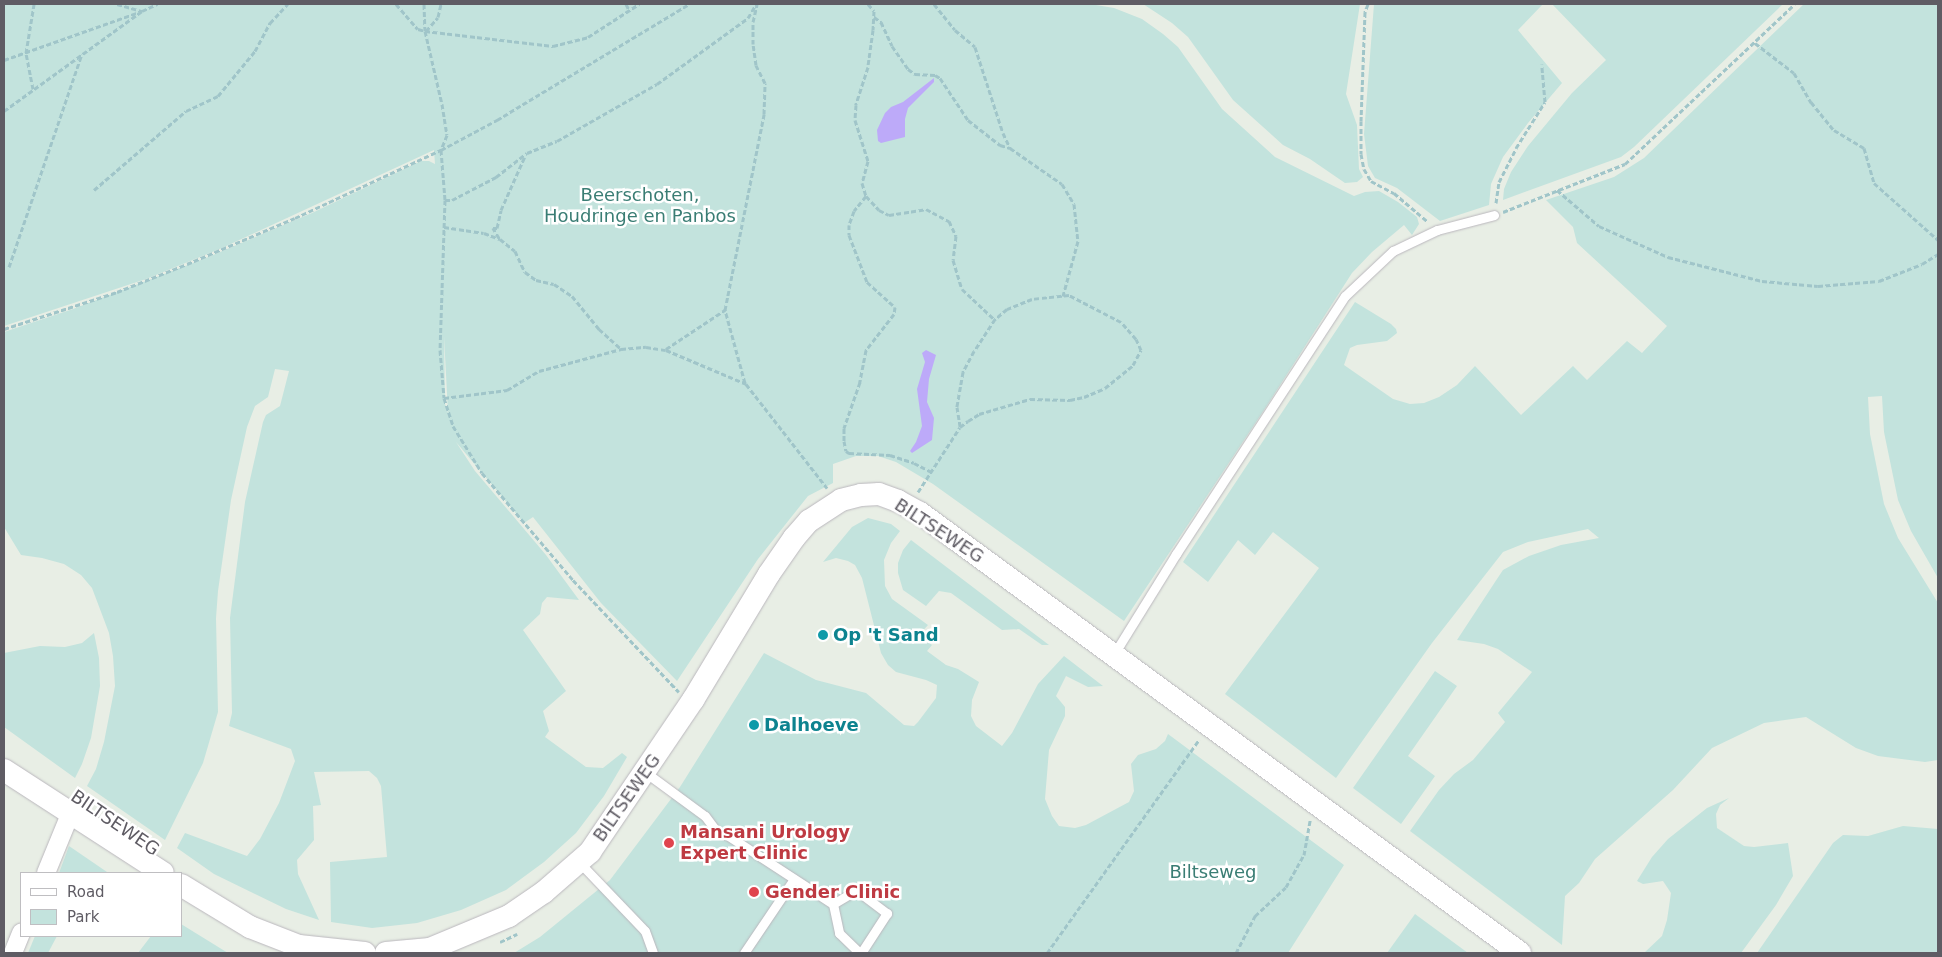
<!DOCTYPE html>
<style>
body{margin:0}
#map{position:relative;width:1942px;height:957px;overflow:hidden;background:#e8eee5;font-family:"DejaVu Sans",sans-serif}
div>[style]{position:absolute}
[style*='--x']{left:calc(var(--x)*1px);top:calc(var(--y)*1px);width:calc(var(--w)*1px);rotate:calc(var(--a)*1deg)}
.green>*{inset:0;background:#c3e3dd}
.water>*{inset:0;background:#bdaaf9}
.path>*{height:3px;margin-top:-1.5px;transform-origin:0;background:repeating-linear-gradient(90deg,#a0c5c9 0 5px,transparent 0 7.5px)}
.roads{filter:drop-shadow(0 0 1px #bab7bd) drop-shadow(0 0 1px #bab7bd)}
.service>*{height:9px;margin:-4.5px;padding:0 4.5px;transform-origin:4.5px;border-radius:4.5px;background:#fff}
.minor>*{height:18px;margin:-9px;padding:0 9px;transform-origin:9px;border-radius:9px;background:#fff}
.tertiary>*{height:22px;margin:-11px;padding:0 11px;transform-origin:11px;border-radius:11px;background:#fff}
.dots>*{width:14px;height:14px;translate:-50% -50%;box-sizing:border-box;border:2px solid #fff;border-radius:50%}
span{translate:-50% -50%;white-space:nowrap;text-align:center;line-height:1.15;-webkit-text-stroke:5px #fff;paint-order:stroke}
.park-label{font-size:18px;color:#3a7d74}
.street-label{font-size:18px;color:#5f5c64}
.culture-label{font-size:18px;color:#0d838f;font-weight:700}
.left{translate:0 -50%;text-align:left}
.health-label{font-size:18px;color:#be3a42;font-weight:700}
.frame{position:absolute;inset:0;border:5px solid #5f5c64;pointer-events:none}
.legend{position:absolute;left:20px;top:872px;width:162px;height:65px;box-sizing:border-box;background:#fff;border:1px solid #bfbec1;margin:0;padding:6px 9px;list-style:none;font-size:15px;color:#5f5c64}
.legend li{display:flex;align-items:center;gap:10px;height:25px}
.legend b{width:25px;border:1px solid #bfbec1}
</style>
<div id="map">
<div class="green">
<div style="clip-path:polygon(evenodd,4px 4px,1090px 4px,1114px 8px,1142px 19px,1163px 34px,1178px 47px,1222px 109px,1275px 157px,1354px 196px,1365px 192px,1379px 191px,1398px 202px,1417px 217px,1419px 224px,1412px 235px,1404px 225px,1372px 252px,1352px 273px,1266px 407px,1124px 621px,933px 484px,896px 462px,878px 456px,856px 456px,833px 464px,833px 483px,808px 496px,758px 559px,677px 681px,601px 603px,533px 517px,524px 523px,456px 442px,475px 471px,546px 555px,579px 600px,547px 597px,542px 603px,540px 614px,523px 630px,566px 691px,543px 711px,549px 731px,545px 737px,586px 767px,603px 768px,622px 753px,627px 757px,604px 796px,576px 833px,544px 862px,506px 890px,461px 910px,417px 923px,372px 928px,331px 922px,330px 862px,387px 857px,381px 786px,377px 778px,369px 771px,314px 772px,321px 805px,313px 806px,314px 840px,297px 860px,298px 874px,319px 920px,286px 909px,214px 874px,177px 848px,185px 833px,247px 856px,260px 839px,279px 803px,295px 761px,291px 749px,229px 726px,232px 713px,230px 618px,245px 502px,263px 422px,266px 415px,280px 406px,289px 371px,275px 369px,268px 397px,255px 406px,247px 427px,231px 500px,218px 591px,216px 618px,218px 712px,203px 763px,165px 840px,87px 786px,96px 769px,104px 742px,115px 686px,113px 656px,109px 633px,92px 588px,81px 575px,64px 564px,42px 558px,21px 555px,4px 527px,4px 332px,73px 309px,206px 258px,312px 213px,421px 161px,429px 161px,435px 164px,434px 150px,222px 248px,146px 279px,4px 326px,4px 4px,444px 336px,448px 413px,445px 404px,444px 336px)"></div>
<div style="clip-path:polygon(1143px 4px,1360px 4px,1346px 94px,1357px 125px,1359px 169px,1363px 177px,1357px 182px,1345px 183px,1310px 159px,1283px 145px,1233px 100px,1188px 37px,1172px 23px)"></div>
<div style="clip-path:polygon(1374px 4px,1543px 4px,1518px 30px,1562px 83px,1528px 123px,1503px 157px,1491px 184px,1489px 205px,1440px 221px,1397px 188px,1375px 178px,1368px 166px,1364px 134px)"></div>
<div style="clip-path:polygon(1552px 4px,1783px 4px,1634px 147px,1621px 157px,1503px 200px,1504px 189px,1511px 172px,1528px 146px,1572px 93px,1606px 60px)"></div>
<div style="clip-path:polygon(1804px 4px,1938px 4px,1938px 578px,1911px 531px,1898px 500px,1884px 432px,1882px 396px,1868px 397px,1870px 434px,1884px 504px,1898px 538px,1938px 603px,1938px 760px,1925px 762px,1878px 756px,1856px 748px,1806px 717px,1764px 723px,1712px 748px,1673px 790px,1595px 859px,1579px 883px,1565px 896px,1562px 945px,1410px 831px,1439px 790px,1454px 774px,1473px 760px,1505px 722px,1498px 713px,1532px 672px,1498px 649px,1484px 644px,1457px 640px,1495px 582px,1503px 570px,1529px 556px,1561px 545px,1599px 538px,1588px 529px,1528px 542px,1503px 552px,1432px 643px,1336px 778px,1225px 694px,1319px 568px,1273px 532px,1255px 555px,1238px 540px,1208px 582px,1183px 562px,1355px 302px,1391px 324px,1396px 329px,1397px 333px,1387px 341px,1357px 345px,1350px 348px,1344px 365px,1393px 399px,1410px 404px,1424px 403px,1439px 397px,1457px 385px,1475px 366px,1521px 415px,1573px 366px,1587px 380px,1627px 341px,1642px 353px,1667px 326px,1577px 243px,1573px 227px,1546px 200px,1614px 177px,1644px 158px)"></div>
<div style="clip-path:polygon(868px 518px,891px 524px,900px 531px,891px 543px,884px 560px,885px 586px,892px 599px,928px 625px,919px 635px,932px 645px,927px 651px,946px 665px,958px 669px,979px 682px,972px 700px,971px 716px,976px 726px,1002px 746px,1012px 733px,1038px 684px,1064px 656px,1103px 686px,1088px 687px,1066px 676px,1056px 696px,1065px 707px,1065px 716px,1049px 750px,1045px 799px,1052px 816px,1059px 826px,1075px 828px,1086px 825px,1129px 802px,1134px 791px,1131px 764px,1138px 755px,1156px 749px,1165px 741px,1168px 734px,1344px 865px,1288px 953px,514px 953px,540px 937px,610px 880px,680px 787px,764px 653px,816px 680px,866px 693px,904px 725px,914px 726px,918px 722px,936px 698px,937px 685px,926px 680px,896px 672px,888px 665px,881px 653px,862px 578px,855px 565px,848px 561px,836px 558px,823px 562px,852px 527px)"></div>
<div style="clip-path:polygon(911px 540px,1049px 645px,1042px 645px,1019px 629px,1002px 630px,951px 593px,939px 591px,926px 606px,903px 590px,898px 573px,898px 563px,903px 550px)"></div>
<div style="clip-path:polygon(94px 633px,99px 658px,100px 686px,91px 738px,82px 764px,75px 778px,4px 727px,4px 653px,40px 646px,65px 647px,82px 643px)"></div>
<div style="clip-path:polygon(1435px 671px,1457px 686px,1408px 756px,1435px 776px,1401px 824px,1353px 788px)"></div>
<div style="clip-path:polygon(1729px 798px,1720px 805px,1716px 814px,1717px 828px,1744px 846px,1754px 847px,1788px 843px,1793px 876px,1776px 905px,1741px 953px,1644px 953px,1662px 936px,1667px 920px,1671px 893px,1663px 881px,1643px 884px,1637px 881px,1652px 857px,1668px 839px,1707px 808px)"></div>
<div style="clip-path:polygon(1903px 826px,1938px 829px,1938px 953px,1757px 953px,1833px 843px,1843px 835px,1868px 836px)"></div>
<div style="clip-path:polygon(69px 846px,107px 872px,107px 873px,59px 873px)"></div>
<div style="clip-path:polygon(1415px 914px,1468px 953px,1387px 953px)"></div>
<div style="clip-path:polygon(181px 924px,228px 953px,138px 953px,151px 936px,181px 936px)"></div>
<div style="clip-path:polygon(35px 936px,57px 936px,48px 953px,28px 953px)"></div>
</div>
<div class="water">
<div style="clip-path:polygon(934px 78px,934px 82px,908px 108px,905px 119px,905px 137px,881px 143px,878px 141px,877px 130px,885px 113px,891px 107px,903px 102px)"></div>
<div style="clip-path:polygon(926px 350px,936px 355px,929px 379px,927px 402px,934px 418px,932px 440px,912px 453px,910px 451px,916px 442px,922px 426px,917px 389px,925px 362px,922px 353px)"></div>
</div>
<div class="path">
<div style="--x:117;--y:4;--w:26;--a:16"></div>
<div style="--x:396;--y:4;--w:33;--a:49"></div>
<div style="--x:418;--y:29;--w:7;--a:16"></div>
<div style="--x:425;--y:31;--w:129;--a:6.7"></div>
<div style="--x:553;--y:46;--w:36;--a:-14"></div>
<div style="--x:588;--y:37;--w:61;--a:-32.9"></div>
<div style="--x:424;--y:4;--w:27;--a:88"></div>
<div style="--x:425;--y:31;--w:75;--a:76.9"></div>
<div style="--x:442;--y:104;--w:31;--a:81"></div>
<div style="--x:447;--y:135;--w:16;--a:112"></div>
<div style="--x:441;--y:150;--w:50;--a:85.4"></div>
<div style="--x:445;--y:200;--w:150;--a:91.9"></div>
<div style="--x:440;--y:350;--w:48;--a:85.2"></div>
<div style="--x:444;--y:398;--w:29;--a:72"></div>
<div style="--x:453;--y:426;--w:55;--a:58.3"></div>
<div style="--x:482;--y:473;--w:140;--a:49.6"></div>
<div style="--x:573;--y:580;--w:154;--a:46.6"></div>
<div style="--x:626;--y:4;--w:7;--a:63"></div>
<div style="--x:868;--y:4;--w:9;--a:49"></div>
<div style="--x:874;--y:11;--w:19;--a:93"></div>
<div style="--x:873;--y:30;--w:37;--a:98"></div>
<div style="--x:868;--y:67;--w:40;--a:108"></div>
<div style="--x:856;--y:105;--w:15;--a:94"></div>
<div style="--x:855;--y:120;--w:43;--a:72.4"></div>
<div style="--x:868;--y:161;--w:23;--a:105"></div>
<div style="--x:862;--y:183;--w:14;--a:73"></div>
<div style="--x:866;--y:196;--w:19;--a:129"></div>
<div style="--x:854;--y:211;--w:15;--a:110"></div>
<div style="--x:849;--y:225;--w:10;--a:90"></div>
<div style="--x:849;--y:235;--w:50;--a:69"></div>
<div style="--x:867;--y:282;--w:38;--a:42"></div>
<div style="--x:895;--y:307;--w:7;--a:98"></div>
<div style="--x:894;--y:314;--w:46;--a:127.9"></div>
<div style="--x:866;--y:350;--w:33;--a:101"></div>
<div style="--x:860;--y:382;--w:49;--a:109.2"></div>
<div style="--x:844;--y:428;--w:13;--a:90"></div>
<div style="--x:844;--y:441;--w:10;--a:79"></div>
<div style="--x:846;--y:451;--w:4;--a:34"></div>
<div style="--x:849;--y:453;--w:41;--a:2.8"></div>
<div style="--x:890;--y:455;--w:25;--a:18"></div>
<div style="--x:914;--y:463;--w:20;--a:27"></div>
<div style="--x:934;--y:4;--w:33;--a:51"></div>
<div style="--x:955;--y:30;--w:26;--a:40"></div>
<div style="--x:975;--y:47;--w:90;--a:72"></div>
<div style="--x:1003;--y:133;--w:17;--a:65"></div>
<div style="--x:1010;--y:148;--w:63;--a:34.7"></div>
<div style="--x:1062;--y:184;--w:23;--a:59"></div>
<div style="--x:1074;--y:204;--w:37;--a:84"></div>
<div style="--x:1078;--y:241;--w:57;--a:105.3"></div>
<div style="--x:1368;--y:4;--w:9;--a:111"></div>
<div style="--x:1365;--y:12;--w:109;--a:92.1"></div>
<div style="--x:1361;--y:121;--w:33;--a:90"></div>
<div style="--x:1361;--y:154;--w:15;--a:79"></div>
<div style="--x:1364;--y:169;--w:14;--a:60"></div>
<div style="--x:1371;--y:181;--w:26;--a:28"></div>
<div style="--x:1394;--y:193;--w:43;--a:40.3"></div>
<div style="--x:874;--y:17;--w:9;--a:36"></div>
<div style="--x:881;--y:22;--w:26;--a:65"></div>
<div style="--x:892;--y:46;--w:28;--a:55"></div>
<div style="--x:908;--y:69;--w:9;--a:36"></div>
<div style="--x:915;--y:74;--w:20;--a:3"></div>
<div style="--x:935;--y:75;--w:6;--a:31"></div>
<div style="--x:940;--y:78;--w:50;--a:56.3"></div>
<div style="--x:968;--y:120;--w:41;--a:38"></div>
<div style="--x:1000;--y:145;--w:10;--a:17"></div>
<div style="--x:426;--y:31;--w:18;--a:-49"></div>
<div style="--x:438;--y:17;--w:13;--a:-77"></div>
<div style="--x:1755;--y:43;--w:49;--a:37.6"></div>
<div style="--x:1794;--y:73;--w:34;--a:60"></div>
<div style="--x:1811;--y:102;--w:36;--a:51"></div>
<div style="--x:1834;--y:130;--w:35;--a:31"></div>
<div style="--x:1864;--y:148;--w:36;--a:74"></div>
<div style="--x:1874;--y:183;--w:86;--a:41.7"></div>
<div style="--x:4;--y:60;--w:141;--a:-19.5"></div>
<div style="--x:33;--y:89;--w:37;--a:-101"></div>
<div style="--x:26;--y:53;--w:50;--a:-80.7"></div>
<div style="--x:4;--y:111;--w:170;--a:-35.9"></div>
<div style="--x:142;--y:11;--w:17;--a:-25"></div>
<div style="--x:94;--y:190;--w:121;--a:-40.7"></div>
<div style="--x:186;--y:111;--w:35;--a:-25"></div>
<div style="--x:218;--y:96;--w:58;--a:-50.6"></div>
<div style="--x:255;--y:51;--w:32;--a:-62"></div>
<div style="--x:270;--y:23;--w:26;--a:-47"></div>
<div style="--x:1557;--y:190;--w:55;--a:40.6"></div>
<div style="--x:1599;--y:226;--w:76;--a:24.2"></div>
<div style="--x:1668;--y:257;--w:97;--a:14.3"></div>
<div style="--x:1762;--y:281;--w:56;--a:5.1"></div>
<div style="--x:1818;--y:286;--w:61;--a:-4.7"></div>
<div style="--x:1879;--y:281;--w:46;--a:-21.6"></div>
<div style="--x:1922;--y:264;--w:19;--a:-32"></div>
<div style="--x:866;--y:196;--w:19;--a:47"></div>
<div style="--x:879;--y:210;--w:11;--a:27"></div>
<div style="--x:889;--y:215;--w:37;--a:-9"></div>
<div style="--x:926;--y:209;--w:26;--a:28"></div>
<div style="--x:949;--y:221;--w:17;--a:65"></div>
<div style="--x:956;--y:236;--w:24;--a:97"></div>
<div style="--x:953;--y:260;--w:30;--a:73"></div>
<div style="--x:962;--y:289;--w:44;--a:43.2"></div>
<div style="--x:445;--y:200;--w:7;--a:0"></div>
<div style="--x:452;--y:200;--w:50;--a:-27.6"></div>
<div style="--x:496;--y:177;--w:39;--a:-38"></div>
<div style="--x:527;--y:153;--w:32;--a:-22"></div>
<div style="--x:557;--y:141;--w:115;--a:-29.7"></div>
<div style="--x:657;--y:84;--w:112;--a:-36"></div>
<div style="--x:748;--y:18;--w:16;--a:-60"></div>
<div style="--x:1496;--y:203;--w:21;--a:-82"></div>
<div style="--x:1499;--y:182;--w:38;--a:-63"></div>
<div style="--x:1516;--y:148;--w:54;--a:-57.8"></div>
<div style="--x:1545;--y:102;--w:38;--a:-95"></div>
<div style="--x:1503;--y:212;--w:131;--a:-21.5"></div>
<div style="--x:1625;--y:164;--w:233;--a:-43.3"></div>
<div style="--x:444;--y:227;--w:40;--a:8.5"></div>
<div style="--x:484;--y:233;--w:17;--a:21"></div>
<div style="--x:500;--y:239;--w:19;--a:39"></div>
<div style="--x:515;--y:251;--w:23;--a:65"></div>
<div style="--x:525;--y:272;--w:14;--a:36"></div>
<div style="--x:536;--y:280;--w:18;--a:13"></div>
<div style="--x:554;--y:284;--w:22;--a:34"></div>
<div style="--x:572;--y:296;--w:43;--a:50.7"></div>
<div style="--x:599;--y:329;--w:30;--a:42"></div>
<div style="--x:499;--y:238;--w:12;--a:-121"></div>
<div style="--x:493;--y:228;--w:4;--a:0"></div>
<div style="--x:497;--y:228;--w:18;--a:-77"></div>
<div style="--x:501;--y:210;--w:59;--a:-66"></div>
<div style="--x:9;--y:267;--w:225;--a:-71.1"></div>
<div style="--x:4;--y:329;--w:119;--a:-18.1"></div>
<div style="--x:117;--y:292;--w:75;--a:-21.8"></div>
<div style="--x:187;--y:264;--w:117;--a:-23.1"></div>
<div style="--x:295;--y:218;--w:161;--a:-25"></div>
<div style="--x:441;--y:150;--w:64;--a:-28.2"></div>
<div style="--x:497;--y:120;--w:224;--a:-31.1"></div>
<div style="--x:666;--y:349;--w:71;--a:-33.5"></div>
<div style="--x:745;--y:383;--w:76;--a:-105.3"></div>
<div style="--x:725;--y:310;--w:200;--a:-78.7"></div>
<div style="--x:764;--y:114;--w:31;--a:-88"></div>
<div style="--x:765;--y:83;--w:20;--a:-117"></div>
<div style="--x:756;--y:65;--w:21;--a:-98"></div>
<div style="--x:753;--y:44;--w:22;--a:-90"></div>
<div style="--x:753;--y:22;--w:18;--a:-77"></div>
<div style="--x:444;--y:398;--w:64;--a:-7.2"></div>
<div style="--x:507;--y:390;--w:37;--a:-31"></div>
<div style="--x:539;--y:371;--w:85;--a:-15"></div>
<div style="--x:621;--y:349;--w:25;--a:-5"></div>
<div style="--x:646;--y:347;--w:20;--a:9"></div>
<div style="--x:666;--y:350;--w:87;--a:23"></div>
<div style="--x:746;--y:384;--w:132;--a:52.1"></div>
<div style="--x:918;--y:492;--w:77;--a:-57.1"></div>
<div style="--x:960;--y:427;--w:10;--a:-37"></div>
<div style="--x:968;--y:421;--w:13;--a:-32"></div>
<div style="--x:979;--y:414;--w:53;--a:-16.4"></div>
<div style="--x:1030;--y:399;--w:40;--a:1.4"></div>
<div style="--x:1070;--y:400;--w:14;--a:-12"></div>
<div style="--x:1084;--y:397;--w:23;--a:-23"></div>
<div style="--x:1105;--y:388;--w:36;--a:-39"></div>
<div style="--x:1133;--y:365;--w:17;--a:-62"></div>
<div style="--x:1141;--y:350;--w:12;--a:-114"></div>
<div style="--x:1136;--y:339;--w:23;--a:-131"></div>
<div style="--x:1121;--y:322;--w:59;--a:-152.6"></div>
<div style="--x:1069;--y:295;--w:37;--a:174"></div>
<div style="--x:1032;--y:299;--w:27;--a:158"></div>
<div style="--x:1007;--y:309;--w:16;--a:140"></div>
<div style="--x:995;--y:319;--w:38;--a:123"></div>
<div style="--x:974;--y:351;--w:24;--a:118"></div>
<div style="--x:963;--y:372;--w:36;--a:100"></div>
<div style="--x:957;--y:407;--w:20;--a:81"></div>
<div style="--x:500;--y:942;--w:19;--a:-25"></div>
<div style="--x:1047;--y:953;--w:262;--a:-54.5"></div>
<div style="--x:1236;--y:953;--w:42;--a:-62.8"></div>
<div style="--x:1255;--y:916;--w:42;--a:-43.1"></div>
<div style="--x:1286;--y:887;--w:37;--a:-61"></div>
<div style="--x:1304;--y:855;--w:36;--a:-80"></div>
</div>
<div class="roads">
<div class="service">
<div style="--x:1114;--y:654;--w:118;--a:-58.2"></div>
<div style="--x:1176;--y:554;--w:308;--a:-56.8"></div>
<div style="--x:1345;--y:296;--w:66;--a:-43.2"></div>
<div style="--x:1393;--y:251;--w:49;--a:-25.5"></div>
<div style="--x:1437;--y:230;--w:59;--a:-14.7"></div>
<div style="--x:645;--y:772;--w:74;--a:36.3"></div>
<div style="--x:705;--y:816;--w:20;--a:53"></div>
<div style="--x:717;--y:832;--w:10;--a:17"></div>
<div style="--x:727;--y:835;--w:126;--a:33.1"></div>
<div style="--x:833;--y:904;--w:30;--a:78"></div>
<div style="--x:839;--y:933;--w:29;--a:44"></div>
<div style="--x:579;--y:862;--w:95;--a:46.3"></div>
<div style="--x:645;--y:931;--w:23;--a:70"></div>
<div style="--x:833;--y:904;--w:27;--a:-31"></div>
<div style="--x:856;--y:890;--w:39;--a:37"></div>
<div style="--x:887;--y:913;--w:48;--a:123"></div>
<div style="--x:744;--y:953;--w:89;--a:-56"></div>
</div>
<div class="minor">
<div style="--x:46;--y:873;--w:66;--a:-67.7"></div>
<div style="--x:13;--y:953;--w:22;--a:-68"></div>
</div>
<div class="tertiary">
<div style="--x:4;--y:770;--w:189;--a:32.9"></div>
<div style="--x:181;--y:885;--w:81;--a:31.3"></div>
<div style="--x:250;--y:927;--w:53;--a:21.2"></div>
<div style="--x:299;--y:946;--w:66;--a:6.1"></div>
<div style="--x:386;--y:953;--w:44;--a:-5.2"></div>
<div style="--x:430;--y:949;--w:86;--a:-22.7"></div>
<div style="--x:509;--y:916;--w:42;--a:-34.4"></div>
<div style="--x:544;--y:892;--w:61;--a:-41"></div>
<div style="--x:590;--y:852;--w:184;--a:-55.9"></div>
<div style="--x:693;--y:700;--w:147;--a:-58.9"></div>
<div style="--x:769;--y:574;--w:44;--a:-55.2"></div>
<div style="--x:794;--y:538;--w:23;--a:-49"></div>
<div style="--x:809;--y:521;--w:38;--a:-33"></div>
<div style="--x:841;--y:500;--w:21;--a:-14"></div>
<div style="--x:861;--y:495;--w:18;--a:-3"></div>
<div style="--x:879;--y:494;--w:20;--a:20"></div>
<div style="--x:898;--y:501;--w:25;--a:29"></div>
<div style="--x:920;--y:513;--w:744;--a:36.25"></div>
</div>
</div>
<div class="dots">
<div style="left:823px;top:635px;background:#0f9aa8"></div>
<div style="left:754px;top:725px;background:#0f9aa8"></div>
<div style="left:669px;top:843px;background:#e0444e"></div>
<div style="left:754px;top:892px;background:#e0444e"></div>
</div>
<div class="park-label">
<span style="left:640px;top:206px">Beerschoten,<br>Houdringe en Panbos</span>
<span style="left:1213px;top:872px">Biltseweg</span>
</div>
<div class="street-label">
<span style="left:939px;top:531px;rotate:33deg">BILTSEWEG</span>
<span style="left:627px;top:798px;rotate:-55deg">BILTSEWEG</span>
<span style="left:115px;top:823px;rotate:34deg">BILTSEWEG</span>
</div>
<div class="culture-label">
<span class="left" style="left:833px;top:635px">Op 't Sand</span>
<span class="left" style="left:764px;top:725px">Dalhoeve</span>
</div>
<div class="health-label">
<span class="left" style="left:680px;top:843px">Mansani Urology<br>Expert Clinic</span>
<span class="left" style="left:765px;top:892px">Gender Clinic</span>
</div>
<div class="frame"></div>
<ul class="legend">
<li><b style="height:6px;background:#fff"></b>Road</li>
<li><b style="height:14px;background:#c3e3dd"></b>Park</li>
</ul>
</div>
